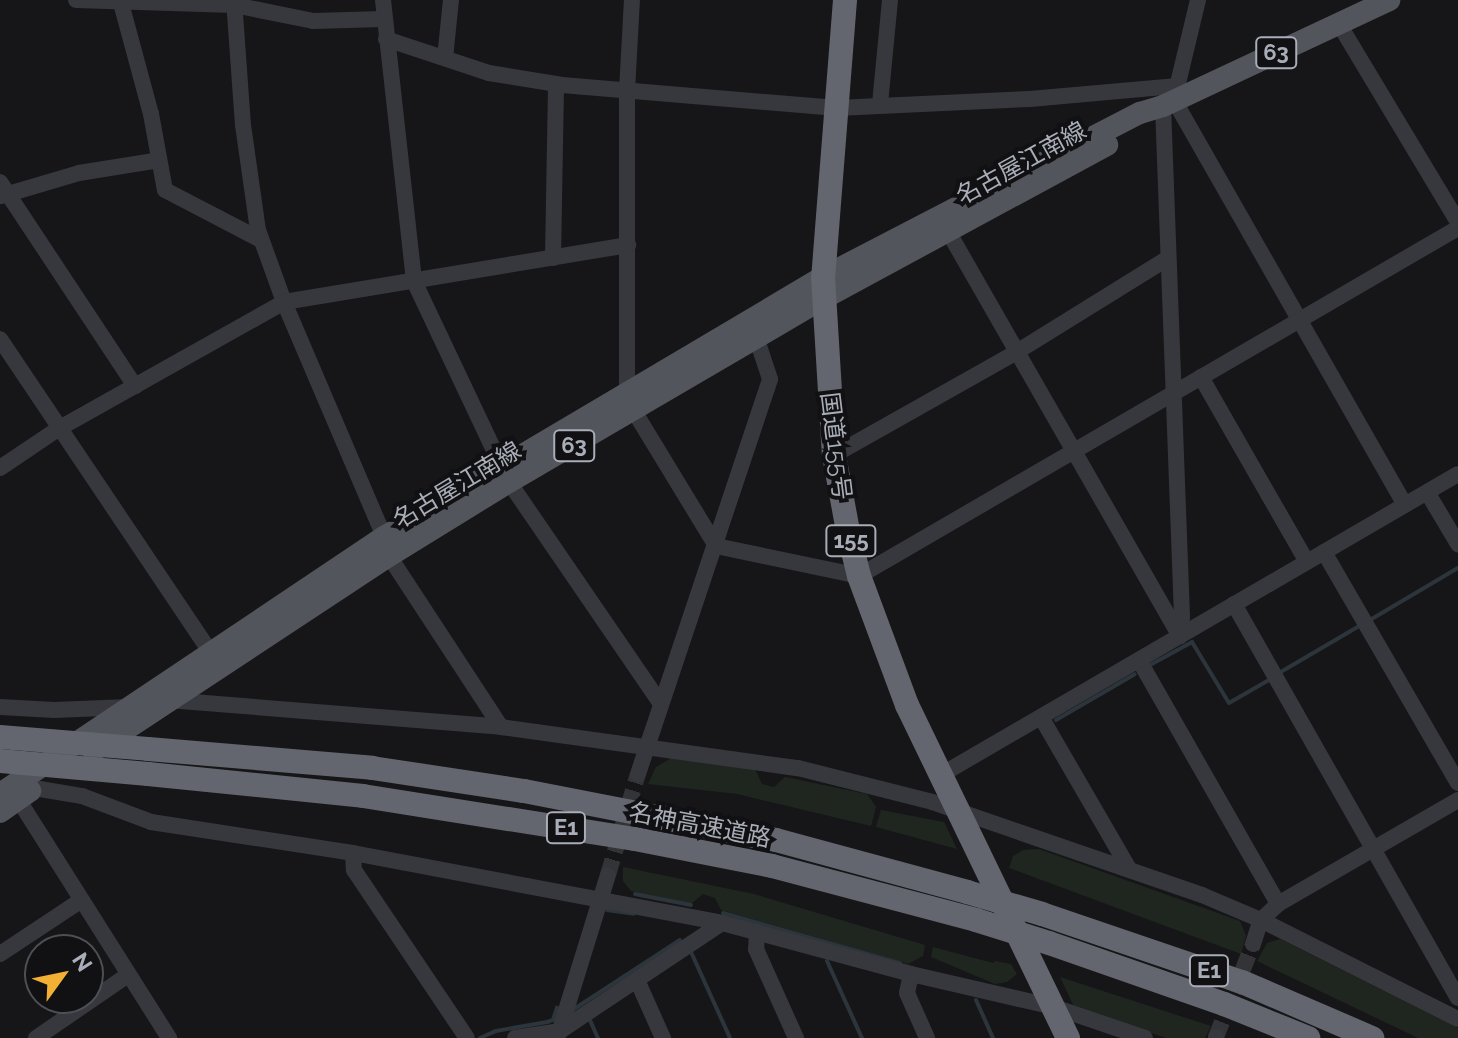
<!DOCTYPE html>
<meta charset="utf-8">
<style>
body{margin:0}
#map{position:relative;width:1458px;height:1038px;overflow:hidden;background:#161618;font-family:Raleway,"Noto Sans JP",sans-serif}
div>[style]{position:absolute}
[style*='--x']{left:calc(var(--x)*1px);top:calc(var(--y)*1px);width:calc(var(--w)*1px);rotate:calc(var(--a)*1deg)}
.green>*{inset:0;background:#1e261f}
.stream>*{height:4px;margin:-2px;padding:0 2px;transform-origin:2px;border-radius:2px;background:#2c353c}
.minor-tunnel>*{height:16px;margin-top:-8px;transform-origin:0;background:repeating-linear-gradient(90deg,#333438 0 16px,transparent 0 24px)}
.minor>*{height:16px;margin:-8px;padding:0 8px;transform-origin:8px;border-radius:8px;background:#37383d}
.major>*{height:22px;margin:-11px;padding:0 11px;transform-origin:11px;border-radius:11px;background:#53555c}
.highway>*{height:24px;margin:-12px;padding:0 12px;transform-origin:12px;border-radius:12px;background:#63666e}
.highway-bridge>*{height:24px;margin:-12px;padding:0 12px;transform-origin:12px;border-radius:12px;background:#63666e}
span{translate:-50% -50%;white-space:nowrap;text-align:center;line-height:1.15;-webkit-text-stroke:8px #111113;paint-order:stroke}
.shield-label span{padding:2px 6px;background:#111113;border:2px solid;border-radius:6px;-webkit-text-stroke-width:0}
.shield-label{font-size:22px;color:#a8adb8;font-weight:700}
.street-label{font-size:24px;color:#a8adb8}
.north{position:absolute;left:24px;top:934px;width:80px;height:80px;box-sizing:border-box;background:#111113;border:2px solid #4d4f55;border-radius:50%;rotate:57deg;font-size:22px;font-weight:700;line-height:32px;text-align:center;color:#a8adb8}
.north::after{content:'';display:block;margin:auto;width:28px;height:36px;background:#f2b134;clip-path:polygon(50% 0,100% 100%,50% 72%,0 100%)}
</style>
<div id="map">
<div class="green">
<div style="clip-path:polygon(673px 757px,745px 766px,756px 771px,762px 784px,774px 787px,785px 777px,867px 794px,876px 807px,871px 826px,737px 794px,648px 784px,656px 767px)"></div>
<div style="clip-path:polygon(881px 810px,944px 822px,957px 849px,876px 827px)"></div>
<div style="clip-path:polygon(1039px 849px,1240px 921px,1246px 936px,1241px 954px,1009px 868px,1013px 856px,1023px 850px)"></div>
<div style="clip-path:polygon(623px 867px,754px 894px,925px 945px,923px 956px,908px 964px,721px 910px,715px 898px,703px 894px,691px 904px,631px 891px,623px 881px)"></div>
<div style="clip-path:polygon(1280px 939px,1458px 1028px,1458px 1038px,1418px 1038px,1257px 961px,1267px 943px)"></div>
<div style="clip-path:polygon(933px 947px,993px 963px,995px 961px,1011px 964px,1017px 974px,1007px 982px,995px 984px,931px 957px)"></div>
<div style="clip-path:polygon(1060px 977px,1211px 1026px,1205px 1038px,1166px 1038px,1074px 1007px)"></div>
</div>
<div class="stream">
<div style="--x:1370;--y:620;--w:102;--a:-30.6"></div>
<div style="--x:1150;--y:665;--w:48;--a:-28.7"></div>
<div style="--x:1192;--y:642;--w:71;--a:58.8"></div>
<div style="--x:1229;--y:703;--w:46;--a:-29.9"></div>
<div style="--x:1279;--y:673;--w:93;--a:-30.4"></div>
<div style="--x:1056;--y:720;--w:91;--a:-30.2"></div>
<div style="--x:635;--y:894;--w:57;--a:11.1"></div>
<div style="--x:607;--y:910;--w:27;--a:8"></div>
<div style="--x:723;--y:913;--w:184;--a:15.8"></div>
<div style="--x:691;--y:952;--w:94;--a:65.6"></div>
<div style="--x:827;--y:961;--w:85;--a:65.6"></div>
<div style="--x:976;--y:1000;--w:42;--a:65.9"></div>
<div style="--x:571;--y:1011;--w:130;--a:-33.1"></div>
<div style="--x:589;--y:1018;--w:22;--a:66"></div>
<div style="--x:480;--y:1038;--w:17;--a:-24"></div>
<div style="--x:496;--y:1031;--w:52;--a:-10"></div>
<div style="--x:547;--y:1022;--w:6;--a:-18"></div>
<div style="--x:553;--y:1020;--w:13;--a:-72"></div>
</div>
<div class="minor-tunnel">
<div style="--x:608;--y:875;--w:105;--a:-73.5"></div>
<div style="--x:1216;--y:1037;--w:100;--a:-68.3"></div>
</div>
<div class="minor">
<div style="--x:76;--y:0;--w:158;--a:1.8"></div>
<div style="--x:234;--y:5;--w:81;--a:11.4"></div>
<div style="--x:313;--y:21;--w:70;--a:-1.6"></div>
<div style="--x:234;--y:0;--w:125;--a:85.9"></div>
<div style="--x:243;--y:125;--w:106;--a:81.9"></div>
<div style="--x:258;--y:230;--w:77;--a:70.1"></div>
<div style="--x:284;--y:302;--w:255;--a:66.9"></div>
<div style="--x:383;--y:0;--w:283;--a:83.7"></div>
<div style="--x:414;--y:281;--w:222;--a:64.7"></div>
<div style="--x:509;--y:482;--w:269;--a:55.6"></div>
<div style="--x:1198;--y:0;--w:103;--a:103.5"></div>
<div style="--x:1174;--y:100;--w:466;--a:60.3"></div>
<div style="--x:121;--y:3;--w:115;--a:74.9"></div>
<div style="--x:151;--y:114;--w:77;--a:79.6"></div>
<div style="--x:165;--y:190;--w:108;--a:27.5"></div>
<div style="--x:1339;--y:24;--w:231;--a:59"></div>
<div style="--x:386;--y:39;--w:108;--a:18.3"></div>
<div style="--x:489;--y:73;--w:74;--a:9.3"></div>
<div style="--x:562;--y:85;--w:276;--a:4.8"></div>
<div style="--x:837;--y:108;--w:193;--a:-2.7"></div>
<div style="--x:1030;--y:99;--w:148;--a:-5.1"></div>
<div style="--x:445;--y:58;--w:58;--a:-84.1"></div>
<div style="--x:880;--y:104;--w:104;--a:-84.5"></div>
<div style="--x:1163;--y:106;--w:511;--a:87.87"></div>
<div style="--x:1182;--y:617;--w:19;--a:96"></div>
<div style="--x:0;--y:182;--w:245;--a:56.5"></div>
<div style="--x:1;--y:196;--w:81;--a:-16.4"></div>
<div style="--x:79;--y:173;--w:81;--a:-9.2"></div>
<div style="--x:949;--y:233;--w:465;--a:60.2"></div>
<div style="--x:553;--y:258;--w:174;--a:-89"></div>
<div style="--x:0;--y:339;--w:377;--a:56.1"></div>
<div style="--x:1201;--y:377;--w:213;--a:60.2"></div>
<div style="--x:627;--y:390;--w:299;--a:-90"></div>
<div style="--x:627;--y:91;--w:91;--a:-86.9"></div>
<div style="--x:634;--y:411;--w:158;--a:58.7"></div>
<div style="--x:716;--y:546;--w:146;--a:11.8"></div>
<div style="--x:859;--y:576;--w:693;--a:-30.16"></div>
<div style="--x:834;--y:455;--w:208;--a:-29.4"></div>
<div style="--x:1015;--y:353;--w:180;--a:-31.8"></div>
<div style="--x:0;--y:468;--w:70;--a:-33.9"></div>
<div style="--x:58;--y:429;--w:259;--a:-29.3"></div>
<div style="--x:284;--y:302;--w:349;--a:-9.4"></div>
<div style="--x:1427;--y:492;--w:61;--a:59.2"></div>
<div style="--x:1324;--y:552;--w:267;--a:59.9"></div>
<div style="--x:389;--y:556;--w:204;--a:56.8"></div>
<div style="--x:1234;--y:604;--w:453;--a:60.4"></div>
<div style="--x:1139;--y:660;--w:281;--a:60.3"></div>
<div style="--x:168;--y:700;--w:334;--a:4.6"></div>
<div style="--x:501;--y:727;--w:300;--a:7.9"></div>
<div style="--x:798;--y:768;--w:138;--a:14.2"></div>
<div style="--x:932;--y:802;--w:286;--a:19"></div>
<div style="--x:1202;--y:895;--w:64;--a:23"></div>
<div style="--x:1261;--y:920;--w:220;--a:26.7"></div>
<div style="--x:0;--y:707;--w:54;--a:3.2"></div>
<div style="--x:54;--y:710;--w:75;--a:-2.3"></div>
<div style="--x:1041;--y:717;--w:176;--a:59.9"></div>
<div style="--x:638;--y:774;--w:416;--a:-71.5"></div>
<div style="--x:770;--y:379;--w:41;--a:-108.4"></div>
<div style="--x:939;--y:776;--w:600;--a:-30.19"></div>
<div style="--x:34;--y:788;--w:49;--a:9.5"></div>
<div style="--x:82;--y:796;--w:74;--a:20.6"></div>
<div style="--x:151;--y:822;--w:204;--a:8.7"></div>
<div style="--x:353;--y:853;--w:376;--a:10.7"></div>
<div style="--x:722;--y:923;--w:196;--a:15.1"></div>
<div style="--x:911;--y:974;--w:147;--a:13"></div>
<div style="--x:1054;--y:1007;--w:96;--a:18.8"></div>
<div style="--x:18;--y:799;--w:283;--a:57.7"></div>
<div style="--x:353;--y:853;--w:17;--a:87"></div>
<div style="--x:354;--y:870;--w:202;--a:56.1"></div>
<div style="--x:757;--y:932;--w:17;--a:93"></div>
<div style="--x:756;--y:949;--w:98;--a:65.8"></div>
<div style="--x:1253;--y:944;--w:25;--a:-72"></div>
<div style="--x:1261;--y:920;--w:23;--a:-43"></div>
<div style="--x:1278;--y:904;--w:208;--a:-30"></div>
<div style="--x:0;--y:954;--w:96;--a:-33.5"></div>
<div style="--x:911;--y:974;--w:19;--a:102"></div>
<div style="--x:907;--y:993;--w:49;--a:66"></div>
<div style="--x:637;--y:980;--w:64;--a:65.9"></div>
<div style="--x:559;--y:1033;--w:165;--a:-72.8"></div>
<div style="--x:36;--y:1038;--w:112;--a:-34.4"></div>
<div style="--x:515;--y:1038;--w:46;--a:-8.8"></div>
<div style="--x:560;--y:1031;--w:195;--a:-33.7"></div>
<div style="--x:1216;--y:1038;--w:1;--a:-90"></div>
</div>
<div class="major">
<div style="--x:93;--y:751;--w:354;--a:-33.4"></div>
<div style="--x:389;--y:556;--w:141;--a:-31.7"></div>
<div style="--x:509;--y:482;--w:365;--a:-30.3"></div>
<div style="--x:824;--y:298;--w:322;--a:-28.4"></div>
<div style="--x:0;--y:794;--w:462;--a:-33.8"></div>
<div style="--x:384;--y:537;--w:510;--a:-30.64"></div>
<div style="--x:823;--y:277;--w:357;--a:-27.4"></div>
<div style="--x:1140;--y:113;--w:24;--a:-17"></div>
<div style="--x:1163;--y:106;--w:250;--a:-25.1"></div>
<div style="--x:0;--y:812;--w:37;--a:-35"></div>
</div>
<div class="highway">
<div style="--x:845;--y:0;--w:278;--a:94.5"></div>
<div style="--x:823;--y:277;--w:178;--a:86.5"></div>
<div style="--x:834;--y:455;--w:77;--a:79.6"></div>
<div style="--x:848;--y:531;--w:46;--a:76.3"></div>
<div style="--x:859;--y:576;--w:138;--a:69.6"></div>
<div style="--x:907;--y:705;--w:370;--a:64.2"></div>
<div style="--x:148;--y:749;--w:225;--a:4.8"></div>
<div style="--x:372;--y:768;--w:154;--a:8.6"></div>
<div style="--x:524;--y:791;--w:257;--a:11"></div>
<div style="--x:776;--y:840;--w:198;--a:15.2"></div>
<div style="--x:148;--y:774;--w:216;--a:5.8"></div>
<div style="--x:363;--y:796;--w:275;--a:9"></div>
<div style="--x:635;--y:839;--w:140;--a:11.1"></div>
<div style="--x:772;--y:866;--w:211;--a:14.8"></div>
<div style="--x:1042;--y:914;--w:211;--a:18.8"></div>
<div style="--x:1242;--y:982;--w:142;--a:23.3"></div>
<div style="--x:1049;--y:943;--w:185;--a:19.2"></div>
<div style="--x:1224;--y:1004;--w:91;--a:22"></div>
</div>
<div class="highway-bridge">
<div style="--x:0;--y:737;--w:148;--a:4.6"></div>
<div style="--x:0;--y:761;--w:149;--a:5"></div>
<div style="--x:967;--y:892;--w:78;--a:16.3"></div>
<div style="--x:976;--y:920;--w:77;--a:17.5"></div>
</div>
<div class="shield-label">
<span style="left:1276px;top:53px">63</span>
<span style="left:574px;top:446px">63</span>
<span style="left:851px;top:541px">155</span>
<span style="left:566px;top:828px">E1</span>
<span style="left:1209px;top:971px">E1</span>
</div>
<div class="street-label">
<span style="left:1021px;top:163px;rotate:-29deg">名古屋江南線</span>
<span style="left:836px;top:446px;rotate:83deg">国道155号</span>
<span style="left:457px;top:485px;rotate:-31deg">名古屋江南線</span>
<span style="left:700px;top:825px;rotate:11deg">名神高速道路</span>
</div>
<div class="north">N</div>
</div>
